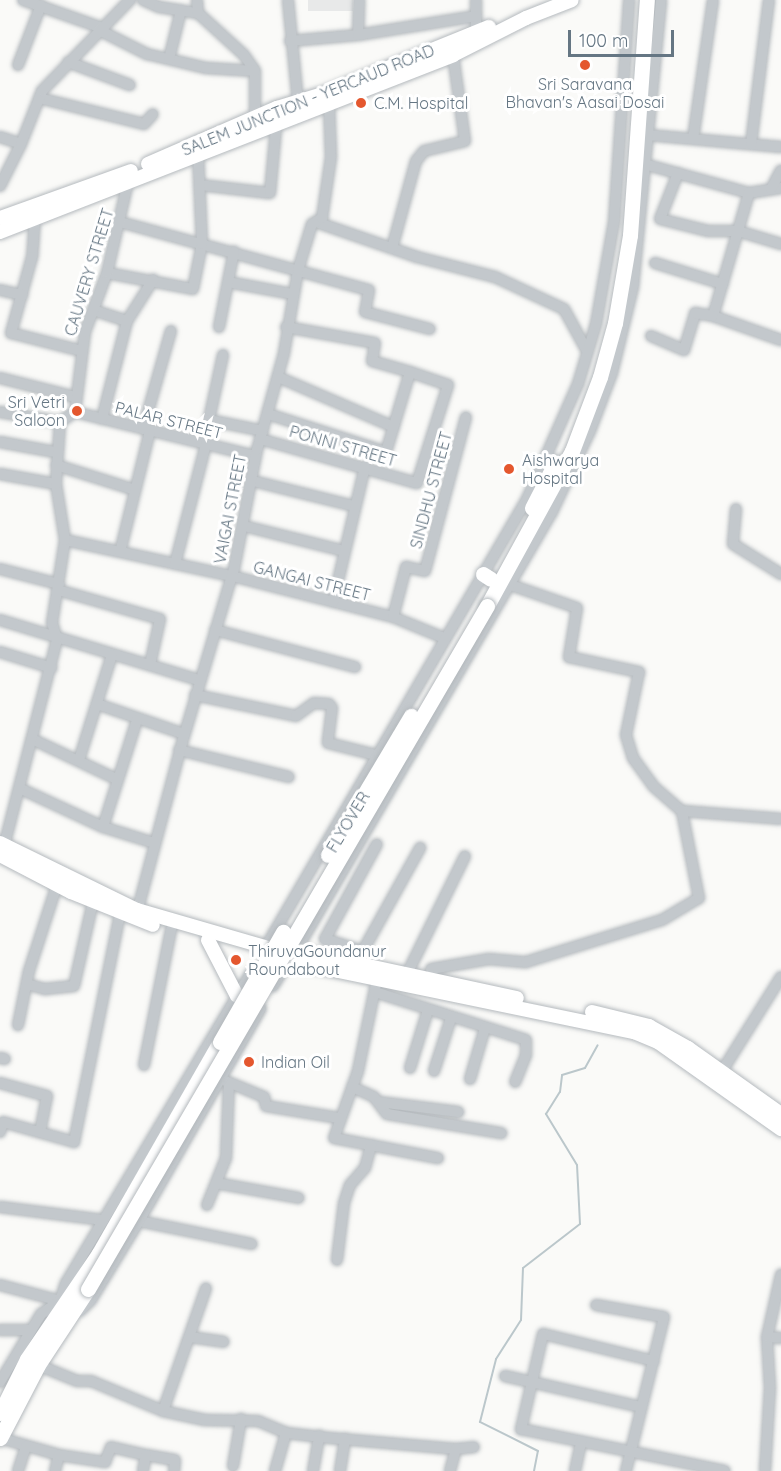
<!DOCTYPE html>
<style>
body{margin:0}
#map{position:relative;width:781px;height:1471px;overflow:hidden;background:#fafaf8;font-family:Quicksand,sans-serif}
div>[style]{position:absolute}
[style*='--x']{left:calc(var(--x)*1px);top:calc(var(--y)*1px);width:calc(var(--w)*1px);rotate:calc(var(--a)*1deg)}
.built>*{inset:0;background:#e8e9e9;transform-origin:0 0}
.stream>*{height:2px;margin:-1px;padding:0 1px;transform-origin:1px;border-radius:1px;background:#bbc7cb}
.roads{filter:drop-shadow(0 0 2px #b5babe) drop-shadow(0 0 2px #b5babe)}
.minor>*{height:10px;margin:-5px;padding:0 5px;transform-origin:5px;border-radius:5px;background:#c3c8cc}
.major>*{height:14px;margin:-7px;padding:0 7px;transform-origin:7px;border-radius:7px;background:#fff}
.highway>*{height:15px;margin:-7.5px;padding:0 7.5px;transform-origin:7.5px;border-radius:7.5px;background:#fff}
.bridges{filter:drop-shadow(0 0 2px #b4b9bd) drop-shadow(0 0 2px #b4b9bd)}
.highway-bridge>*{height:15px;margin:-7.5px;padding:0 7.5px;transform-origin:7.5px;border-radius:7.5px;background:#fff}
.dots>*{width:16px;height:16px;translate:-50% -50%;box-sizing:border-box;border:3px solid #fff;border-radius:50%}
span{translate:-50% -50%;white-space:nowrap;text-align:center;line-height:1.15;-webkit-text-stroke:6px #fff;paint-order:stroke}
.poi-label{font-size:16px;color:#657683}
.left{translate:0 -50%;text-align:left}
.right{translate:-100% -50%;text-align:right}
.street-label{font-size:16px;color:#657683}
.scale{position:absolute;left:568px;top:30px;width:106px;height:27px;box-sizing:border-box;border:3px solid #657683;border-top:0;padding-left:8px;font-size:18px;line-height:21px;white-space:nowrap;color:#657683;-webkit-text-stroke:4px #fff;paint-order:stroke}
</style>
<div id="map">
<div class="built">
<div style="left:308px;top:0;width:45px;height:11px"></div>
</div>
<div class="stream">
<div style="--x:534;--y:1471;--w:20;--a:-79"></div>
<div style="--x:538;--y:1451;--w:65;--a:-153.4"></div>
<div style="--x:480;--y:1422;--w:65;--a:-75.7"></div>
<div style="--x:496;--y:1359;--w:46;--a:-57.3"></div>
<div style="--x:521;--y:1320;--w:52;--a:-87.8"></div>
<div style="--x:523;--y:1268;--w:72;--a:-37.7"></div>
<div style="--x:580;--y:1224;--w:59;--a:-92.9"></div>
<div style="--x:577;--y:1165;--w:60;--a:-121.3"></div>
<div style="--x:546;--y:1114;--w:26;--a:-58"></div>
<div style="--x:560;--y:1092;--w:17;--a:-83"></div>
<div style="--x:562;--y:1075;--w:24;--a:-17"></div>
<div style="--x:585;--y:1068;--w:26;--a:-61"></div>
</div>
<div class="roads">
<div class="minor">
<div style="--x:23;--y:0;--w:84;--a:19.5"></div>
<div style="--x:143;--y:0;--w:17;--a:24"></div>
<div style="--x:159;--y:7;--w:39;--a:9"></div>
<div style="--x:198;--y:13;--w:62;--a:42.4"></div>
<div style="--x:244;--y:55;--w:19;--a:55"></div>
<div style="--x:255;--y:71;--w:47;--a:90"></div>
<div style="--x:197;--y:0;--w:13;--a:86"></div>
<div style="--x:288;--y:0;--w:102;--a:84.4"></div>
<div style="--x:476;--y:0;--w:33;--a:90"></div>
<div style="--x:99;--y:30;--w:54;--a:26.6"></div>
<div style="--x:147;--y:54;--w:61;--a:13.3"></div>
<div style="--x:206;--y:68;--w:49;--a:3.5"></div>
<div style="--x:358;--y:35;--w:35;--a:-88"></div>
<div style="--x:290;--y:41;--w:68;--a:-5"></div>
<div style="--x:358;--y:35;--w:120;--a:-9.1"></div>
<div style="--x:169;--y:59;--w:50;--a:-76.2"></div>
<div style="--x:68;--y:62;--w:66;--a:20.4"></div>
<div style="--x:18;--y:65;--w:64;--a:-69"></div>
<div style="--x:39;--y:98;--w:108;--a:13.9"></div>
<div style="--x:144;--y:124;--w:13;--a:-48"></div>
<div style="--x:647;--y:135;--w:135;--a:5.1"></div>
<div style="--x:0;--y:137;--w:22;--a:18"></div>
<div style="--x:21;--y:144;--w:47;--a:116.6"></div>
<div style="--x:693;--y:139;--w:140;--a:-81.8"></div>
<div style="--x:21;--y:144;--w:57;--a:-68.4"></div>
<div style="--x:42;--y:91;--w:127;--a:-46"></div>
<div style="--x:751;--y:144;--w:145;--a:-82.9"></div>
<div style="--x:644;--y:164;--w:109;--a:15.4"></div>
<div style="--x:749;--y:193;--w:32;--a:-9"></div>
<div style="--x:678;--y:173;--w:49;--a:111.4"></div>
<div style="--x:660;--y:219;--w:49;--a:14"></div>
<div style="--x:708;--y:231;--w:30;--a:0"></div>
<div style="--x:738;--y:231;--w:45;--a:16.8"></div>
<div style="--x:200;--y:185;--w:70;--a:6.5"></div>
<div style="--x:270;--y:193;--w:76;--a:-84.7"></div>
<div style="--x:771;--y:189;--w:21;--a:-62"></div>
<div style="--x:749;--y:193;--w:128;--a:106.3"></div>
<div style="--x:713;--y:316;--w:72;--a:19.4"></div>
<div style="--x:35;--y:218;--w:39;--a:94"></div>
<div style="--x:32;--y:257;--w:79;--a:105.4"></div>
<div style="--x:11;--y:333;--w:73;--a:14.2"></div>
<div style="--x:120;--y:222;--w:258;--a:15.3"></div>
<div style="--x:369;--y:290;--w:22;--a:100"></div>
<div style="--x:365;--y:312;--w:67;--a:14.7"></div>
<div style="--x:316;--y:222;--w:107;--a:19.1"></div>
<div style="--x:417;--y:257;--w:81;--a:14.4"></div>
<div style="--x:495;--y:277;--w:76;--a:24.9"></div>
<div style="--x:564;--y:309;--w:48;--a:61.3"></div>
<div style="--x:392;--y:248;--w:90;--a:-74.6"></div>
<div style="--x:416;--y:161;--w:13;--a:-51"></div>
<div style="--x:424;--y:151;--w:42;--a:-13.7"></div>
<div style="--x:465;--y:141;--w:87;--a:-97.9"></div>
<div style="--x:655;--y:263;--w:71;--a:17.2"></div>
<div style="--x:107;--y:273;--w:87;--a:10.5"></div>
<div style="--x:193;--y:289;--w:46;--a:-78.7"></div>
<div style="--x:202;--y:244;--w:90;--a:-92.5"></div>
<div style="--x:228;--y:282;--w:65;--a:10.6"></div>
<div style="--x:0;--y:290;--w:23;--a:13"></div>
<div style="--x:93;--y:310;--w:36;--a:18"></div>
<div style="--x:219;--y:327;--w:77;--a:-78.8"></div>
<div style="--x:286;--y:327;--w:90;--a:10.2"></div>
<div style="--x:375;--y:343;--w:18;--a:99"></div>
<div style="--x:372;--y:361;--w:40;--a:16"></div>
<div style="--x:651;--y:336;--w:36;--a:23"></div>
<div style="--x:684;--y:350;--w:39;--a:-73"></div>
<div style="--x:695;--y:313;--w:18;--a:9"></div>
<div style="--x:223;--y:355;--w:66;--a:102.2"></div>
<div style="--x:209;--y:420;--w:55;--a:11.5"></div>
<div style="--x:278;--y:377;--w:126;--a:23.3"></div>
<div style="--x:0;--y:378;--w:77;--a:14.2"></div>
<div style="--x:0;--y:412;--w:61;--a:9.5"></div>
<div style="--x:75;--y:412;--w:186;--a:13.7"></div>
<div style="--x:102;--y:419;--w:101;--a:-75.7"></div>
<div style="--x:127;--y:321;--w:49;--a:-57.6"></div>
<div style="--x:143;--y:429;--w:102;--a:-74.1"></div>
<div style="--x:260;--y:439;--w:163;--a:15.7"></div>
<div style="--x:417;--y:483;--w:103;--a:-72.4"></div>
<div style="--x:448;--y:385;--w:40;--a:-161.1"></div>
<div style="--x:410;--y:372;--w:84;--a:106.7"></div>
<div style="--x:386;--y:452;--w:124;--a:-162.1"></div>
<div style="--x:0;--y:442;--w:56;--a:10.3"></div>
<div style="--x:56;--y:465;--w:83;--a:17.6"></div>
<div style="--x:0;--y:474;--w:57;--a:10.1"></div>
<div style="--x:253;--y:481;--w:104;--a:13.9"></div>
<div style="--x:736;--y:509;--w:35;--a:95"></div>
<div style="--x:733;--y:544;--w:57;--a:32"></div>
<div style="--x:244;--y:526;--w:103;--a:14"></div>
<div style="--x:65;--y:540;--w:171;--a:12.2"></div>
<div style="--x:232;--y:576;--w:166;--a:14.3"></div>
<div style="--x:393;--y:617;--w:55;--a:22.4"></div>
<div style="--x:120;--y:552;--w:125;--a:-76.1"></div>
<div style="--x:175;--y:564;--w:124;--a:-75.5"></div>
<div style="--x:0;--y:569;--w:61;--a:14.3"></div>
<div style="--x:505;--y:583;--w:76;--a:19.1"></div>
<div style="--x:577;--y:608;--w:50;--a:99.3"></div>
<div style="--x:569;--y:657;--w:72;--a:12.1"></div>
<div style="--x:639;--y:672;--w:64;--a:101.7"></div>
<div style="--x:626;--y:735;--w:24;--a:73"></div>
<div style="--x:633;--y:758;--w:34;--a:54"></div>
<div style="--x:653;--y:786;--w:38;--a:41"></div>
<div style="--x:682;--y:811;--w:99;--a:4.6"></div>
<div style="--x:58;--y:590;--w:106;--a:15.9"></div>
<div style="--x:160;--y:619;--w:47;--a:102.3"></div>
<div style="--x:333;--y:602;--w:139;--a:-76.7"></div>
<div style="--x:393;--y:617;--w:52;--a:-75.4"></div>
<div style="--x:406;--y:567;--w:19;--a:12"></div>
<div style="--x:425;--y:571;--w:159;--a:-75.1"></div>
<div style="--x:0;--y:620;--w:208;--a:16.8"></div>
<div style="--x:215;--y:630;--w:145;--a:14.8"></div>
<div style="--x:0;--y:652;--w:54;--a:17.1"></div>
<div style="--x:195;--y:695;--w:103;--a:11.7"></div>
<div style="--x:296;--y:716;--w:22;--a:-36"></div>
<div style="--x:314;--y:703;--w:15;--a:4"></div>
<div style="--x:329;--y:704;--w:5;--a:53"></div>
<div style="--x:332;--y:708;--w:35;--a:97"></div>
<div style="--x:328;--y:743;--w:49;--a:14"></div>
<div style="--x:97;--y:704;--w:92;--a:19"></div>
<div style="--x:34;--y:740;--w:91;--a:25.4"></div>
<div style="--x:179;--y:750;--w:113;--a:13.8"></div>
<div style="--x:79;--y:760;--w:110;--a:-72.6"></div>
<div style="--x:19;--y:788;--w:93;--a:24.9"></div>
<div style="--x:103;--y:827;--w:53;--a:17.4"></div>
<div style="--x:103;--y:827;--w:112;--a:-72.4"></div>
<div style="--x:3;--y:850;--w:218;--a:-75.6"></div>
<div style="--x:57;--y:639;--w:17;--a:-107"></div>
<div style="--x:52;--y:623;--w:84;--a:-81.1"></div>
<div style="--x:65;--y:540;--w:57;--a:-99.1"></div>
<div style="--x:56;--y:484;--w:62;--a:-86.3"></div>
<div style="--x:60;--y:422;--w:18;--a:-34"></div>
<div style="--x:75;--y:412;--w:81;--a:-82.9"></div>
<div style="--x:85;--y:332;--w:63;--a:-69.6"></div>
<div style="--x:107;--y:273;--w:93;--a:-77"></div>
<div style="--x:136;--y:916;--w:179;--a:-75.1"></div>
<div style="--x:182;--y:743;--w:182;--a:-73.4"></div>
<div style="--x:234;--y:569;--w:121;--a:-79.1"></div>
<div style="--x:257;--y:450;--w:101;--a:-74.4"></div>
<div style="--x:284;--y:353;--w:84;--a:-80.4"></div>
<div style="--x:298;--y:270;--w:48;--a:-73.1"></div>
<div style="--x:312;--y:224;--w:12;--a:-31"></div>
<div style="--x:322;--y:218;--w:62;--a:-81.6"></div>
<div style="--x:331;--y:157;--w:54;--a:-92.1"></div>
<div style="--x:268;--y:943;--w:514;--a:-59.74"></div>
<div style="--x:527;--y:499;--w:126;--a:-66.1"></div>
<div style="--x:578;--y:384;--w:63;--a:-73.3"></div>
<div style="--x:596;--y:324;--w:104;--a:-80"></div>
<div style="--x:614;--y:222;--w:223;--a:-86.1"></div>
<div style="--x:362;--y:951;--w:39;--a:-162"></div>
<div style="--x:325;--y:939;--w:108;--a:-61.3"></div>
<div style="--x:294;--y:954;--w:512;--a:-59.73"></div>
<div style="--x:552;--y:512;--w:89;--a:-64.9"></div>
<div style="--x:590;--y:431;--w:62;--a:-69.2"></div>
<div style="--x:612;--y:373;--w:89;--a:-76.3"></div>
<div style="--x:633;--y:287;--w:288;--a:-84.4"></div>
<div style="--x:360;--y:956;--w:124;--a:-60.9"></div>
<div style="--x:431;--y:969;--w:59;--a:-9.8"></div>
<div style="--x:489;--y:959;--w:37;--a:5"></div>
<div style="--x:526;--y:962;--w:142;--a:-17.2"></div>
<div style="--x:662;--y:920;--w:43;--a:-30.7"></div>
<div style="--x:699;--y:898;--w:89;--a:-101.1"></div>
<div style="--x:377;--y:979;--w:94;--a:101.7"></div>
<div style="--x:358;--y:1071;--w:71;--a:109.7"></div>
<div style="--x:334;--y:1138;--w:106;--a:10.9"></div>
<div style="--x:404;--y:980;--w:138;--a:-63.8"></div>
<div style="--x:27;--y:984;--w:19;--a:16"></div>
<div style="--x:45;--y:989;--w:29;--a:-6"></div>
<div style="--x:74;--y:986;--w:86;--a:-77.3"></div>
<div style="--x:273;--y:986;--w:26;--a:-58"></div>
<div style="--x:375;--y:992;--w:158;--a:17.6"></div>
<div style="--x:526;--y:1040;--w:15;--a:90"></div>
<div style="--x:526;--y:1055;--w:29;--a:112"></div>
<div style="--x:18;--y:1025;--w:55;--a:-78.5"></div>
<div style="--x:29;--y:971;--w:90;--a:-72"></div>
<div style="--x:0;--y:1058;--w:5;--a:11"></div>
<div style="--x:144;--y:1065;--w:138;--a:-78.7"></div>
<div style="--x:410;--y:1068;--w:61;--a:-72.8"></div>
<div style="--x:434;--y:1071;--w:56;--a:-72.2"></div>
<div style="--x:722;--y:1071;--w:111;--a:-57.9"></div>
<div style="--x:221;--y:1079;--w:47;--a:22.7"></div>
<div style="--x:264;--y:1097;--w:9;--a:77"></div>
<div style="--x:266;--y:1106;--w:74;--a:9.3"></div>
<div style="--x:470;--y:1079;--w:53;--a:-73.6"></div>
<div style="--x:0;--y:1083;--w:49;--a:15.5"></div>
<div style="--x:47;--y:1096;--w:37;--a:101"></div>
<div style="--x:352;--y:1087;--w:24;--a:24"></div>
<div style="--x:374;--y:1097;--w:21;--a:53"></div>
<div style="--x:387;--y:1114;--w:116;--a:9.5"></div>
<div style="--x:379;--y:1102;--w:80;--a:7.2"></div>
<div style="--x:0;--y:1132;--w:10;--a:-73"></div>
<div style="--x:3;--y:1122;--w:74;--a:15.7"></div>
<div style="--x:74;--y:1142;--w:234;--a:-78.6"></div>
<div style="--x:216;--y:1183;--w:84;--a:10.2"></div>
<div style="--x:207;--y:1205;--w:51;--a:-68"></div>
<div style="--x:226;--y:1158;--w:74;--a:-87.7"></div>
<div style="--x:0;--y:1207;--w:104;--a:7.2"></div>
<div style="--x:139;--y:1221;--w:115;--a:11.5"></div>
<div style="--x:337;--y:1260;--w:57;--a:-83"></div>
<div style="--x:344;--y:1203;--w:19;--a:-72"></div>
<div style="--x:350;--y:1185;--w:23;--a:-49"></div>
<div style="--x:365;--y:1168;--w:24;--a:-75"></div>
<div style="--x:0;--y:1285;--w:62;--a:14.9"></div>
<div style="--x:59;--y:1304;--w:22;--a:-72"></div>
<div style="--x:66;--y:1283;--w:361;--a:-59.2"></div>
<div style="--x:596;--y:1305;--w:69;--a:10"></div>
<div style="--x:664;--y:1317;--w:159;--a:103.9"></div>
<div style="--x:80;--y:1311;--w:16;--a:-45"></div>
<div style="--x:91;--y:1300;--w:92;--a:-58.7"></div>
<div style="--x:139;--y:1221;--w:245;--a:-60.2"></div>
<div style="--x:0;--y:1330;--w:30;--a:0"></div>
<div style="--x:190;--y:1337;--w:34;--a:8"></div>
<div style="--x:767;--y:1337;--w:14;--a:4"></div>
<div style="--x:654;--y:1361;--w:114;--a:-166.3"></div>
<div style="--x:543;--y:1334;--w:98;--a:103"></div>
<div style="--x:521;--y:1429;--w:208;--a:11.6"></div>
<div style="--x:38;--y:1365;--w:42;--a:22.3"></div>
<div style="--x:77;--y:1381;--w:14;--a:0"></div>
<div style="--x:91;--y:1381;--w:78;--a:22.6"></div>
<div style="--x:163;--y:1411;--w:43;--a:12.1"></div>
<div style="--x:205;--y:1420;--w:53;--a:1.1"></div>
<div style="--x:258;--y:1421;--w:30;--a:23"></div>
<div style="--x:286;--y:1433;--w:44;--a:6.5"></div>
<div style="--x:330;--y:1438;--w:126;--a:5"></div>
<div style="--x:456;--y:1449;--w:18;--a:-6"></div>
<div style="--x:505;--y:1376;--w:140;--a:12.8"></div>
<div style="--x:0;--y:1382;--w:79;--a:-58.9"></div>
<div style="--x:41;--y:1314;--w:23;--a:-34"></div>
<div style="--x:163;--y:1411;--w:130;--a:-70.7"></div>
<div style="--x:0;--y:1438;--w:61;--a:16.1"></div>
<div style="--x:146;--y:1455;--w:29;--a:10"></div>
<div style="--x:175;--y:1460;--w:11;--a:95"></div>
<div style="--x:233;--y:1466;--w:48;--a:-80.3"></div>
<div style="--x:18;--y:1471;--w:26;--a:-72"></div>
<div style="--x:55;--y:1471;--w:16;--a:-76"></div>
<div style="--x:59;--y:1455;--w:47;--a:8.7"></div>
<div style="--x:105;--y:1462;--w:16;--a:-68"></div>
<div style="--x:111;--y:1447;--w:36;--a:13"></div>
<div style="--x:146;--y:1455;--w:16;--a:101"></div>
<div style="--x:275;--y:1471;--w:40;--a:-74"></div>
<div style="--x:313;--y:1471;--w:36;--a:-80"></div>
<div style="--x:340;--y:1471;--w:33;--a:-81"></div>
<div style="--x:450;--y:1471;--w:23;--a:-75"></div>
<div style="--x:575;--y:1471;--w:30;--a:-78"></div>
<div style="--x:765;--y:1471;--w:83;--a:-86.6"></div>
<div style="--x:770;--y:1388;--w:51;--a:-93.4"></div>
<div style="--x:767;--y:1337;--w:64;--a:-77.3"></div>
</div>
<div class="major">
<div style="--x:148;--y:164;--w:141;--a:-23.5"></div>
<div style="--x:277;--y:108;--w:48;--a:-16.9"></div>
<div style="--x:323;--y:94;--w:179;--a:-22"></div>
<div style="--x:0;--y:218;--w:139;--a:-19.7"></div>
<div style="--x:0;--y:232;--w:486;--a:-21.3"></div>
<div style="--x:453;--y:55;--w:82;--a:-26.9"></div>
<div style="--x:526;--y:18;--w:49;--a:-21.4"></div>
<div style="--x:0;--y:843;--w:153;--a:26.1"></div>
<div style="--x:137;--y:910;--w:133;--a:16.1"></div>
<div style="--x:0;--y:855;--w:80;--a:27.5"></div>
<div style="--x:71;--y:892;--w:88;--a:21.9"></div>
<div style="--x:208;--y:940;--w:63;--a:62.6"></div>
<div style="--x:290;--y:949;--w:232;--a:12.2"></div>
<div style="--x:290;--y:961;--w:351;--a:11.7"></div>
<div style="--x:634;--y:1032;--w:26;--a:23"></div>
<div style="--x:658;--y:1042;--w:151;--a:35.3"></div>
<div style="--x:592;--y:1012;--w:59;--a:13.8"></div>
<div style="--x:649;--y:1026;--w:45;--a:29.4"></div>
<div style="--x:688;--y:1048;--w:114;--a:35.4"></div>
</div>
<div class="highway">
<div style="--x:532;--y:508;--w:51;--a:-62.9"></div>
<div style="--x:483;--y:574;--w:9;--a:32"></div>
<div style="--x:487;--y:606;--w:177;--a:-61.3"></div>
<div style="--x:572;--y:451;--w:79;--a:-69.3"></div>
<div style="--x:600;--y:377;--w:56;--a:-74.5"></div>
<div style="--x:615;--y:323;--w:89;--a:-80.3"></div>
<div style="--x:630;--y:235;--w:236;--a:-85.9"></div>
<div style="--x:0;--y:1413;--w:60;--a:-63.4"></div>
<div style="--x:27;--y:1359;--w:128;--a:-55.8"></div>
<div style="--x:99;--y:1253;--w:237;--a:-60.2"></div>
<div style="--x:0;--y:1438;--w:82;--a:-62.5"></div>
<div style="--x:38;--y:1365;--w:91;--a:-56.7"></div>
</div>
</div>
<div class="bridges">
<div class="highway-bridge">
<div style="--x:328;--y:855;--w:162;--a:-59.2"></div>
<div style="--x:220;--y:1042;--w:127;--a:-60.2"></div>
<div style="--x:88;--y:1289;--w:791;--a:-59.71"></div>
</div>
</div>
<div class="dots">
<div style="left:585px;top:65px;background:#e4572e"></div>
<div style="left:361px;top:103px;background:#e4572e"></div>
<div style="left:77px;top:411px;background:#e4572e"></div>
<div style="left:509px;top:469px;background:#e4572e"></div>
<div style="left:236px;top:960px;background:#e4572e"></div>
<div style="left:249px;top:1062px;background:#e4572e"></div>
</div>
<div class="poi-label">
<span style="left:585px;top:93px">Sri Saravana<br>Bhavan's Aasai Dosai</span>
<span class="left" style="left:374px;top:103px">C.M. Hospital</span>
<span class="right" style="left:65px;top:411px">Sri Vetri<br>Saloon</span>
<span class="left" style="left:522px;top:469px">Aishwarya<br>Hospital</span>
<span class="left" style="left:248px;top:960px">ThiruvaGoundanur<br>Roundabout</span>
<span class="left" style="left:261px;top:1062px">Indian Oil</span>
</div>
<div class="street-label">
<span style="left:308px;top:100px;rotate:-22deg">SALEM JUNCTION - YERCAUD ROAD</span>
<span style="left:89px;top:272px;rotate:-73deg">CAUVERY STREET</span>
<span style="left:169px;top:420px;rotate:14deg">PALAR STREET</span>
<span style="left:343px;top:446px;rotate:16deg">PONNI STREET</span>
<span style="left:431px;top:490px;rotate:-75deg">SINDHU STREET</span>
<span style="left:230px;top:509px;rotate:-79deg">VAIGAI STREET</span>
<span style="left:312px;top:581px;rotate:14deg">GANGAI STREET</span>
<span style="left:348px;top:822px;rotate:-59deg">FLYOVER</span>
</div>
<div class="scale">100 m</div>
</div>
